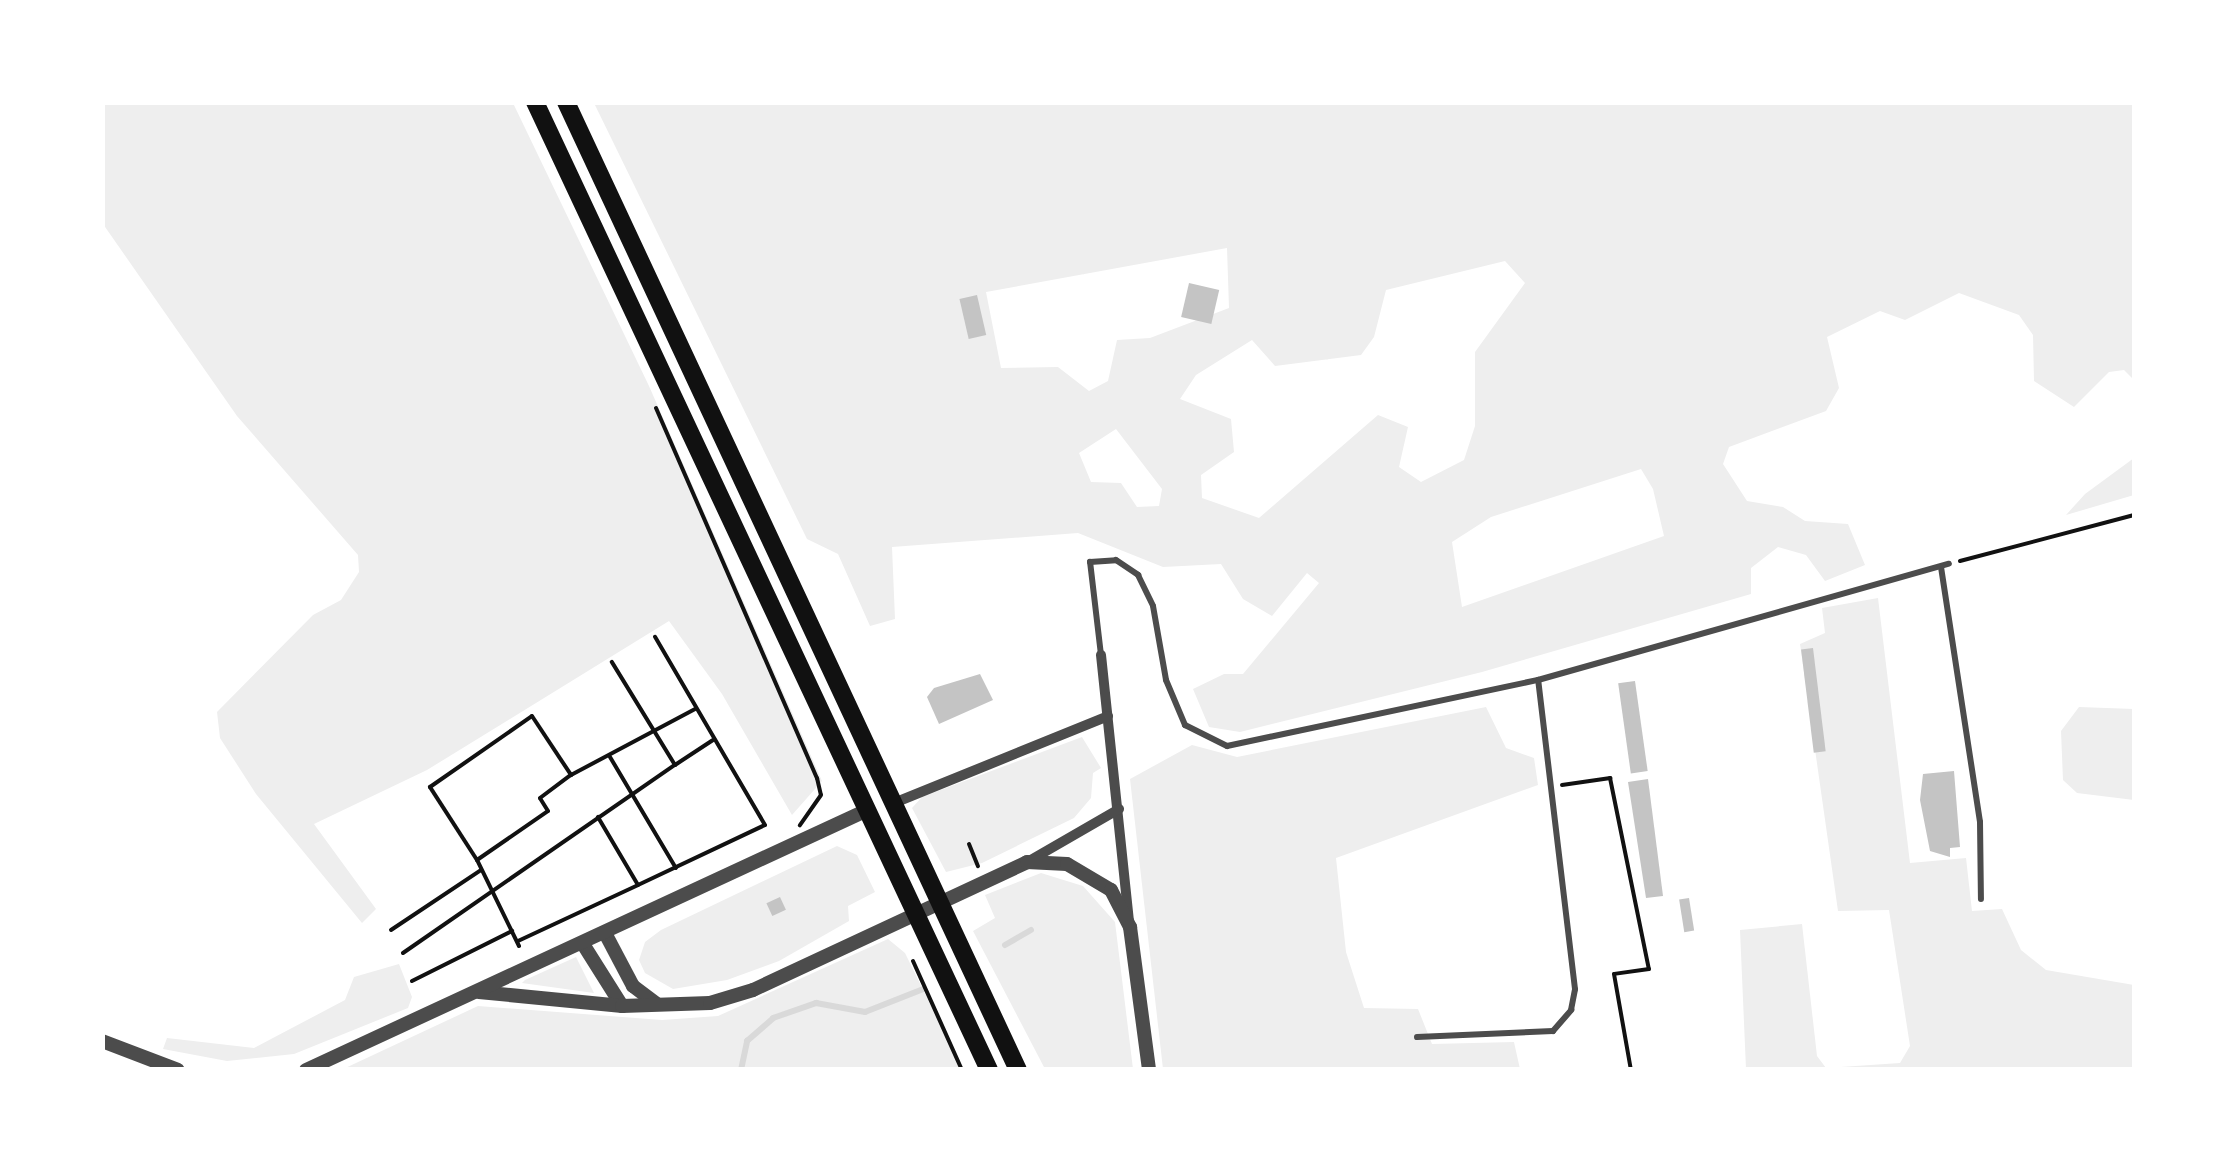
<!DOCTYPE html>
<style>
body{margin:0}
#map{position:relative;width:2237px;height:1172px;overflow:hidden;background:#fff;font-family:"Libre Baskerville",serif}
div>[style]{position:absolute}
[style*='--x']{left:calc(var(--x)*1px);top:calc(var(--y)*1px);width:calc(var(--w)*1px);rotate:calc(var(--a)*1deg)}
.green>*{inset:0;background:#eee}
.stream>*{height:6px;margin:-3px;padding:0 3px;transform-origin:3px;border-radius:3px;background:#d9d9d9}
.building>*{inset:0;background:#c4c4c4;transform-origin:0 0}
.path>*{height:4px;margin:-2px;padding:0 2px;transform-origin:2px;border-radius:2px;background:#111}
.service>*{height:6px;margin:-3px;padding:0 3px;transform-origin:3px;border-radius:3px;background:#4c4c4c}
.minor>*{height:10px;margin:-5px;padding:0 5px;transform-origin:5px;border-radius:5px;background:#4c4c4c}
.tertiary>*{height:14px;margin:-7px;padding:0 7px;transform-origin:7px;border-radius:7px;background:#4c4c4c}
.primary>*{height:18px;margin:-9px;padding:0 9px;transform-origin:9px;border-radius:9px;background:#111}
span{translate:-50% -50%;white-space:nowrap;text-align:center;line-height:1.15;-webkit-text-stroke:8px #fff;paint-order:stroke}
.frame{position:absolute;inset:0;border:105px solid #fff;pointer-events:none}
</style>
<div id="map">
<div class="green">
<div style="clip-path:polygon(102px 103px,513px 103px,649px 386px,822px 781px,792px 815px,722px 694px,669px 621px,427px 770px,314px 824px,376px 909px,362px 923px,256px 794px,220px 738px,217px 712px,313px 615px,341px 600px,359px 572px,358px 555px,237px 416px,103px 224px)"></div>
<div style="clip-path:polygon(evenodd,594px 103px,2134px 103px,2134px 380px,2124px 370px,2109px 372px,2074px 407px,2034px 381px,2033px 335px,2019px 315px,1959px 293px,1905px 320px,1880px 311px,1827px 337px,1839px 388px,1826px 411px,1729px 447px,1723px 464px,1747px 501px,1783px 507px,1805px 521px,1848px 524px,1865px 565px,1825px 581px,1806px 555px,1778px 547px,1751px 568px,1751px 594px,1482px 672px,1240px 732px,1209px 727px,1193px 689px,1224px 674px,1243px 674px,1319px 583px,1307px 573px,1272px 616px,1243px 599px,1221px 564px,1163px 567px,1078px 533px,892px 547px,895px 619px,870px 626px,838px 554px,807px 539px,594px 103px,1227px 248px,1229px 308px,1150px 338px,1117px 340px,1108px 381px,1089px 391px,1058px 367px,1001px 368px,986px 292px,1227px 248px,594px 103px,1505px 261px,1525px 283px,1475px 352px,1475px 426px,1464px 460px,1421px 482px,1399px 467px,1408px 427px,1378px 415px,1259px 518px,1202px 498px,1201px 475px,1234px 452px,1231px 419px,1180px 399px,1196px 375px,1252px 340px,1275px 366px,1361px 355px,1374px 337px,1386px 290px,1505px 261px,594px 103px,1116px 429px,1162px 489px,1159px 506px,1137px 507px,1121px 483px,1091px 482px,1079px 453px,1116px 429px,594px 103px,1641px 469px,1653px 489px,1664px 536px,1462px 607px,1452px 542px,1491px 517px,1641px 469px)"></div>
<div style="clip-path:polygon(2134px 458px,2134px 495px,2066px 515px,2085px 494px)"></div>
<div style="clip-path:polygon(1878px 598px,1910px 863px,1966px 858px,1972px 911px,2002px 909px,2021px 950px,2046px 970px,2134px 985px,2134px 1069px,1746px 1069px,1740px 930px,1802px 924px,1817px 1056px,1826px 1068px,1900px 1063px,1910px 1046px,1889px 910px,1838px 911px,1800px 644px,1825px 633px,1822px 608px)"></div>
<div style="clip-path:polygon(1486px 707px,1506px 748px,1534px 758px,1538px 785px,1336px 858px,1346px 952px,1364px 1008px,1418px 1009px,1432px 1044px,1514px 1042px,1520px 1069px,1163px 1069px,1130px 779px,1192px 745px,1237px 757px)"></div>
<div style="clip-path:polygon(2079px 707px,2134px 709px,2134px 800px,2077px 793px,2063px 780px,2061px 731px)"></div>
<div style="clip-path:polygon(1082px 737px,1101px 768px,1093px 773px,1091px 798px,1074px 818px,982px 863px,946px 872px,912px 808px,922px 797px)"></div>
<div style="clip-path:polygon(837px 846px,857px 855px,875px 892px,848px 906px,849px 921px,779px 961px,727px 980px,673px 989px,645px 973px,639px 960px,645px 942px,661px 930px)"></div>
<div style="clip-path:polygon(1041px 873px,1083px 886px,1115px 922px,1133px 1069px,1045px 1069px,973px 931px,995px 918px,985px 895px)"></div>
<div style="clip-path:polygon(888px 939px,905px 953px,962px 1069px,341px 1070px,478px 1006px,662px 1020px,718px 1016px)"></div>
<div style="clip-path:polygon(576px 957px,594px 993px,522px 983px,525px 980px)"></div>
<div style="clip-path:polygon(399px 964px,412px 997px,408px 1008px,294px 1054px,227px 1061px,163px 1049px,167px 1038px,254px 1048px,345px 1000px,354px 977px)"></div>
</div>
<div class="stream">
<div style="--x:1005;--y:945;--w:30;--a:-30"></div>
<div style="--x:741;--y:1070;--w:30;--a:-78"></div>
<div style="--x:747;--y:1041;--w:35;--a:-41"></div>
<div style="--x:773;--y:1018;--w:46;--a:-19.2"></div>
<div style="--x:816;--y:1003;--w:50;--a:10.4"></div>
<div style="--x:865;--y:1012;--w:62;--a:-21.6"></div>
</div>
<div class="building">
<div style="left:1189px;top:283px;width:31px;height:35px;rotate:13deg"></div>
<div style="left:977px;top:295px;width:41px;height:18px;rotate:77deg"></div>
<div style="left:1813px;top:648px;width:104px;height:12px;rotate:83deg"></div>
<div style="clip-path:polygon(980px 674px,993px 700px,939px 724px,927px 697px,934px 688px)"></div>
<div style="left:1635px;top:681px;width:91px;height:17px;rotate:82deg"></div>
<div style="clip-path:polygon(1954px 771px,1960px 847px,1950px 848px,1950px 857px,1930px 851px,1920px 800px,1923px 774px)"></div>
<div style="clip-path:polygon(1648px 779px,1663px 896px,1646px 898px,1628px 782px)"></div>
<div style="left:780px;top:897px;width:14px;height:15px;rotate:65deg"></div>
<div style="left:1689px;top:898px;width:33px;height:10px;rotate:81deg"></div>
</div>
<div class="path">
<div style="--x:656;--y:408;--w:404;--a:66.5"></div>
<div style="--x:817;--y:778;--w:17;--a:77"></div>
<div style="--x:821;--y:795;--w:37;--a:125"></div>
<div style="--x:1960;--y:561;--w:180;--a:-14.8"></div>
<div style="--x:610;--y:757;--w:129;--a:59.3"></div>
<div style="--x:675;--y:765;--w:45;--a:-33.3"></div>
<div style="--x:1562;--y:785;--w:49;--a:-8.3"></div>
<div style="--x:1610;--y:778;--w:195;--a:78.5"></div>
<div style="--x:1649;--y:969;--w:35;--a:172"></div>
<div style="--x:1614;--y:974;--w:97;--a:80"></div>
<div style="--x:969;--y:844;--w:24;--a:68"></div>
<div style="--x:477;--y:860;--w:86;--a:-34.6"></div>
<div style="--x:548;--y:811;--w:15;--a:-122"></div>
<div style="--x:540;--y:798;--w:39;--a:-37"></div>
<div style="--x:571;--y:775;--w:140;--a:-28"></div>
<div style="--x:638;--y:885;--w:140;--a:-25.3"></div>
<div style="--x:765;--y:825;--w:218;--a:-120.3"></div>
<div style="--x:391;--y:930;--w:108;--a:-33.7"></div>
<div style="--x:518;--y:941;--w:132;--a:-25"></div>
<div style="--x:638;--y:885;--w:79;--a:-120.5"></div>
<div style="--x:519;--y:946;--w:96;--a:-116"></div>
<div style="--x:477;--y:860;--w:87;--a:-122.8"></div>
<div style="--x:430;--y:787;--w:124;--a:-34.8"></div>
<div style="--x:532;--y:716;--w:71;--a:56.5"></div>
<div style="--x:403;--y:953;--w:331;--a:-34.7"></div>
<div style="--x:675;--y:765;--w:121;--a:-121.5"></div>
<div style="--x:913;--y:961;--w:120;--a:65.8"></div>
<div style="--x:412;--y:981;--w:112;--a:-26.6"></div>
</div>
<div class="service">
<div style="--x:1941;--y:567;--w:258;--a:81.3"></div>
<div style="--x:1980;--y:822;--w:77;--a:89.3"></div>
<div style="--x:1101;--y:655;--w:94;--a:-96.7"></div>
<div style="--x:1090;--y:562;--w:26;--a:-4"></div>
<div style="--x:1116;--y:560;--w:27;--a:34"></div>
<div style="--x:1138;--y:575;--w:34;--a:64"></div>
<div style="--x:1153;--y:606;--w:75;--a:80"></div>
<div style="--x:1166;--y:680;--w:49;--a:67.1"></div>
<div style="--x:1185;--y:725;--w:47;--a:26.6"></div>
<div style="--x:1227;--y:746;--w:318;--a:-12"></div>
<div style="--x:1538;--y:680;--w:427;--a:-15.8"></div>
<div style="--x:1417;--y:1037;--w:136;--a:-2.5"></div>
<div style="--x:1553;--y:1031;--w:28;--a:-49"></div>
<div style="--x:1571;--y:1010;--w:21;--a:-79"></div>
<div style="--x:1575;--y:989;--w:311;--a:-96.8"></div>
</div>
<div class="minor">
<div style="--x:1101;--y:655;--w:267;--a:84"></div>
<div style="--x:894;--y:803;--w:231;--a:-22.1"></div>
<div style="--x:1029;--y:861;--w:104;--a:-30"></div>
</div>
<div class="tertiary">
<div style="--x:605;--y:933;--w:60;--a:62.2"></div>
<div style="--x:633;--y:986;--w:30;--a:37"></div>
<div style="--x:583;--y:944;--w:73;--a:57.8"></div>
<div style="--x:479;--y:992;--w:144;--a:5.6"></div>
<div style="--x:622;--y:1006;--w:88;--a:-2"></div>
<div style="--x:710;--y:1003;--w:45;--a:-16.8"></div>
<div style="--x:753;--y:990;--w:302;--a:-25"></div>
<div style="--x:1027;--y:862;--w:40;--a:2.9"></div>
<div style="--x:1067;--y:864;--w:51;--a:30.6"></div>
<div style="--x:1111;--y:890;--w:42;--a:62.8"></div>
<div style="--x:1130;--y:927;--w:144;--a:82.4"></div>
<div style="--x:102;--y:1041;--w:81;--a:20.9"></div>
<div style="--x:306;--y:1070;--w:616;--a:-24.86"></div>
</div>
<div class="primary">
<div style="--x:535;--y:102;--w:1069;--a:64.87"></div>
<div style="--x:566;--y:102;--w:1068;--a:64.97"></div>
</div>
<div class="frame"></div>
</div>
